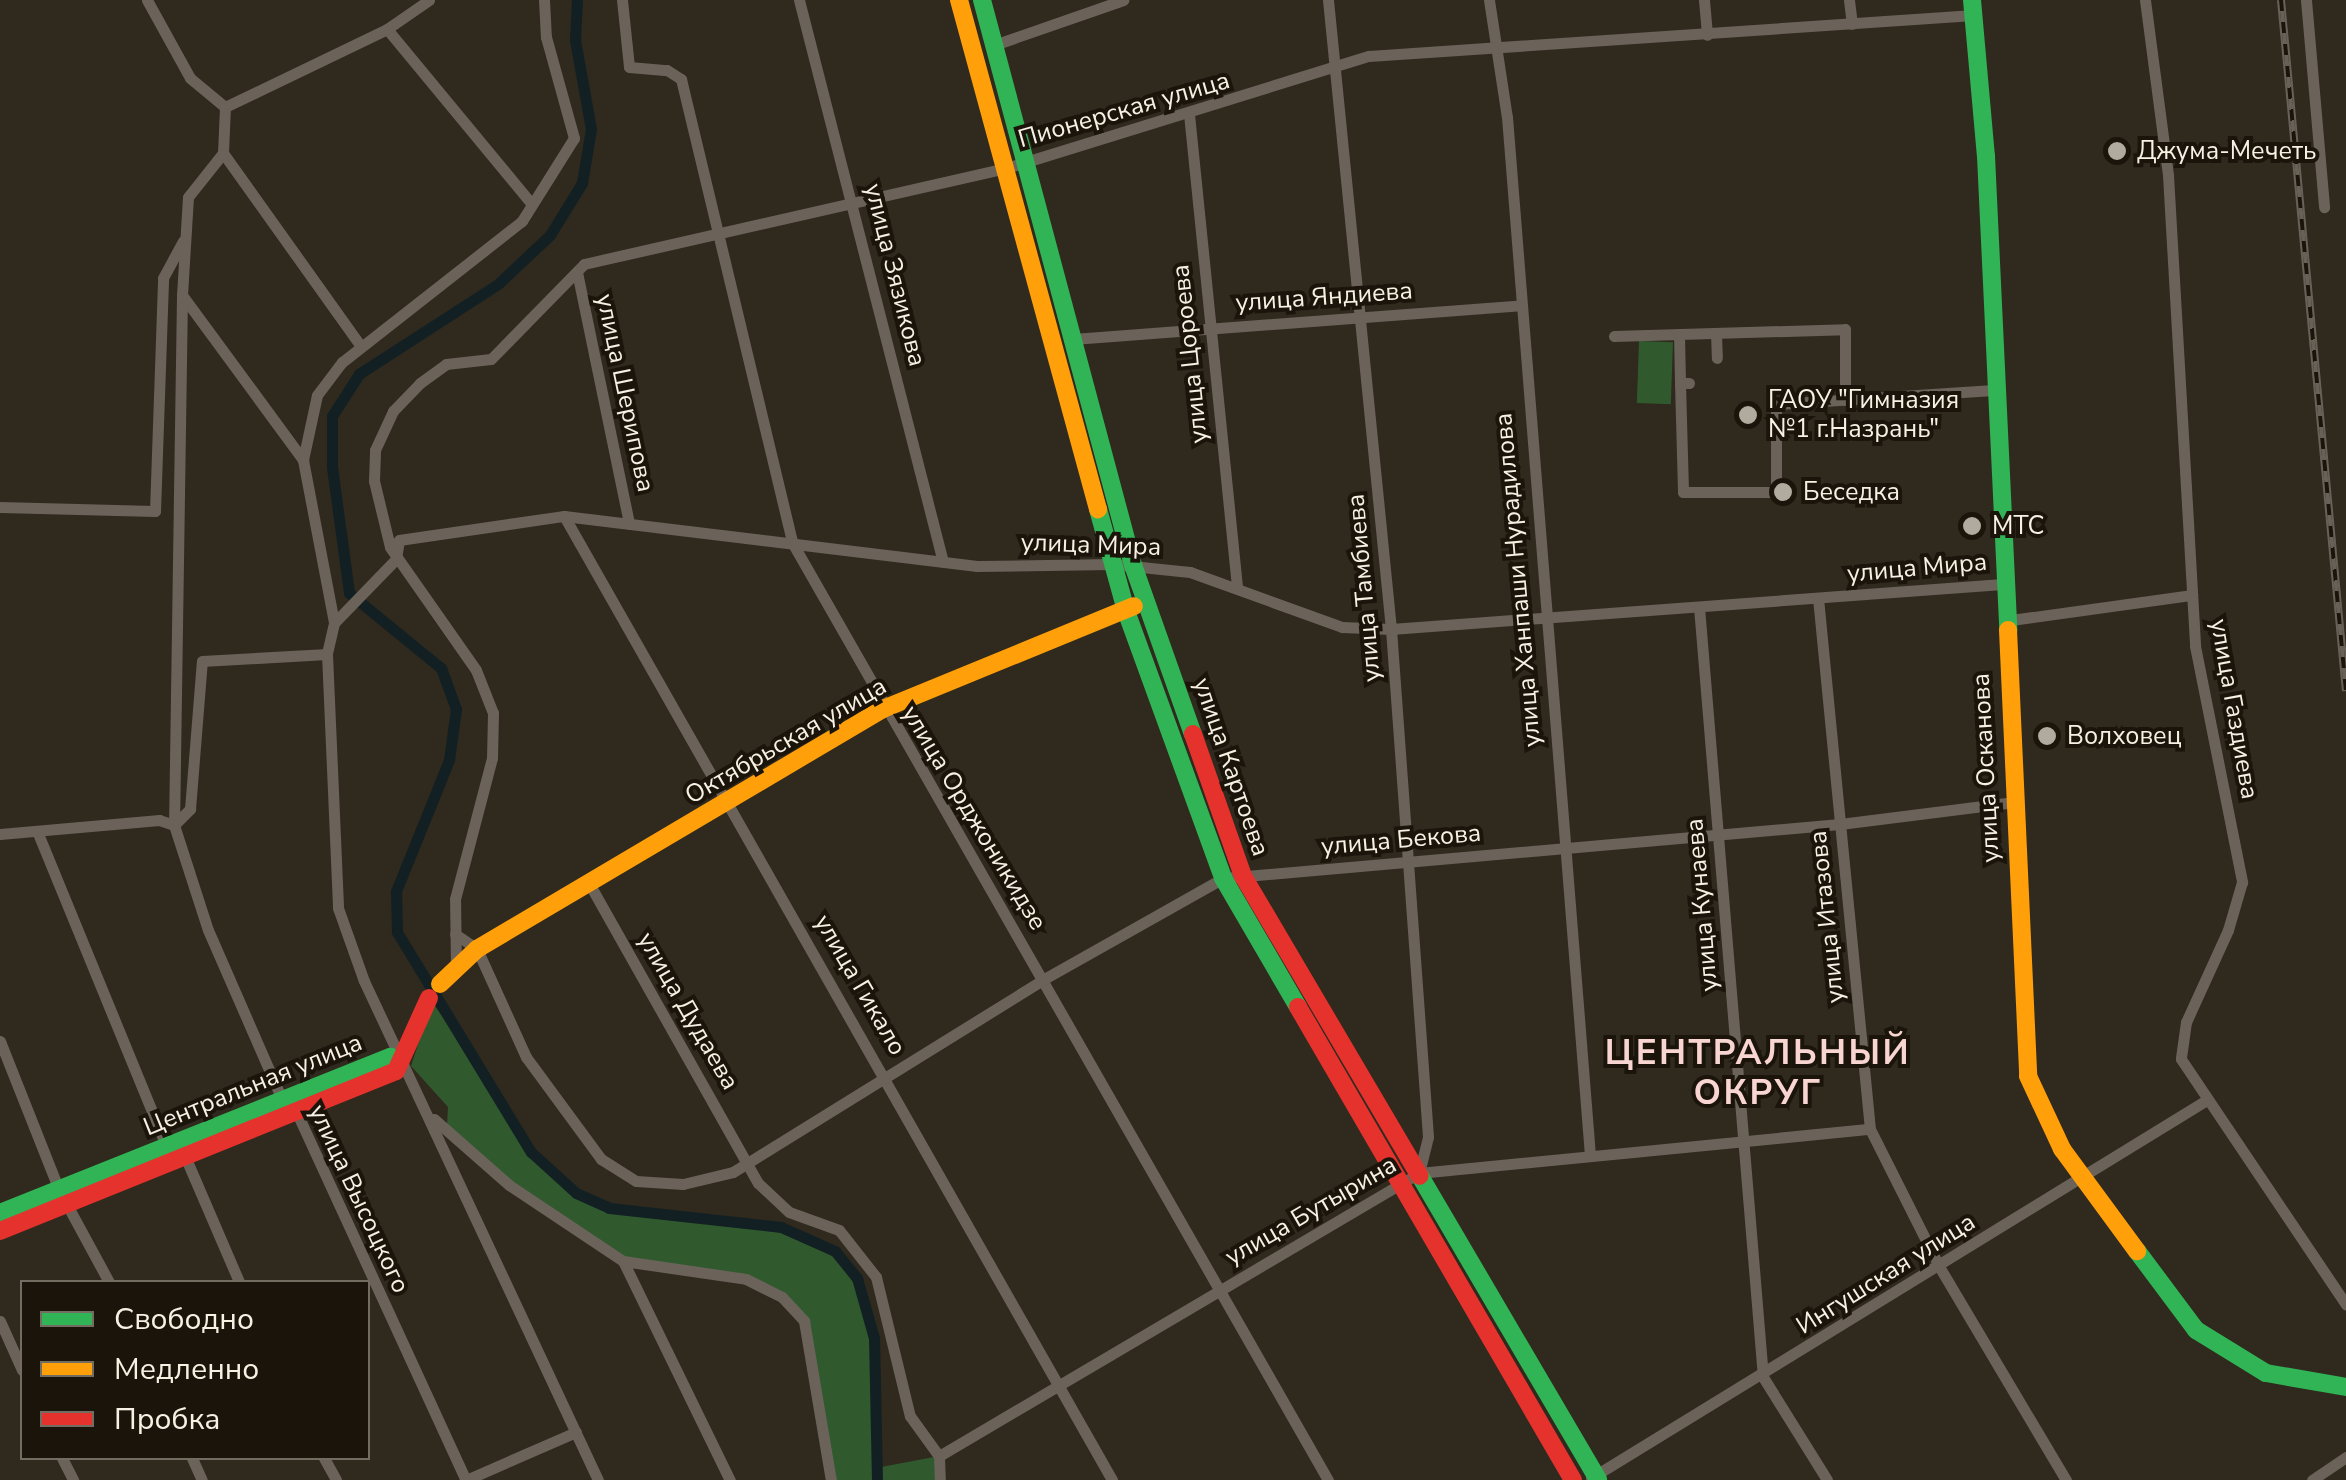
<!DOCTYPE html>
<meta charset="utf-8">
<style>
body{margin:0}
#map{position:relative;width:2346px;height:1480px;overflow:hidden;background:#2f291e;font-family:"Nunito Sans",sans-serif}
div>[style]{position:absolute}
[style*='--x']{left:calc(var(--x)*1px);top:calc(var(--y)*1px);width:calc(var(--w)*1px);rotate:calc(var(--a)*1deg)}
.green>*{inset:0;background:#305a2e;transform-origin:0 0}
.canal>*{height:11px;margin:-5.5px;padding:0 5.5px;transform-origin:5.5px;border-radius:5.5px;background:#122023}
.street>*{height:11px;margin:-5.5px;padding:0 5.5px;transform-origin:5.5px;border-radius:5.5px;background:#6b625a}
.fast>*{height:18px;margin:-9px;padding:0 9px;transform-origin:9px;border-radius:9px;background:#30b455}
.slow>*{height:18px;margin:-9px;padding:0 9px;transform-origin:9px;border-radius:9px;background:#ff9f0a}
.jam>*{height:18px;margin:-9px;padding:0 9px;transform-origin:9px;border-radius:9px;background:#e5322d}
.rail>*{height:8px;margin-top:-4px;transform-origin:0;background:repeating-linear-gradient(90deg,#1a140b 0 11px,#686158 0 22px);box-sizing:border-box;border-block:2px solid #686158}
.dots>*{width:28px;height:28px;translate:-50% -50%;box-sizing:border-box;border:5px solid #1a140b;border-radius:50%}
span{translate:-50% -50%;white-space:nowrap;text-align:center;line-height:1.15;-webkit-text-stroke:8px #1a140b;paint-order:stroke}
.street-label{font-size:25px;color:#f7f0e3}
.poi-label{font-size:25px;color:#f7f0e3}
.left{translate:0 -50%;text-align:left}
.district-label{font-size:35px;color:#f8d5d1;font-weight:700;letter-spacing:2.5px}
.legend{position:absolute;left:20px;top:1280px;width:350px;height:180px;box-sizing:border-box;background:#1a140b;border:2px solid #726c61;margin:0;padding:12px 18px;list-style:none;font-size:30px;color:#f7f0e3}
.legend li{display:flex;align-items:center;gap:20px;height:50px}
.legend b{width:50px;border:2px solid #726c61}
</style>
<div id="map">
<div class="green">
<div style="left:1639px;top:341px;width:34px;height:62px;rotate:2deg"></div>
<div style="clip-path:polygon(432px 1002px,497px 1092px,530px 1152px,576px 1193px,610px 1208px,781px 1227px,835px 1251px,857px 1278px,874px 1338px,876px 1468px,939px 1456px,940px 1480px,831px 1480px,804px 1321px,782px 1297px,746px 1279px,623px 1261px,509px 1185px,447px 1125px,448px 1107px,411px 1066px)"></div>
</div>
<div class="canal">
<div style="--x:577;--y:0;--w:40;--a:92.9"></div>
<div style="--x:575;--y:40;--w:90;--a:79.8"></div>
<div style="--x:591;--y:129;--w:55;--a:99.5"></div>
<div style="--x:582;--y:183;--w:61;--a:121.6"></div>
<div style="--x:550;--y:235;--w:71;--a:136.7"></div>
<div style="--x:498;--y:284;--w:166;--a:147.1"></div>
<div style="--x:359;--y:374;--w:50;--a:122.7"></div>
<div style="--x:332;--y:416;--w:51;--a:90"></div>
<div style="--x:332;--y:467;--w:127;--a:82.3"></div>
<div style="--x:349;--y:593;--w:119;--a:39.2"></div>
<div style="--x:441;--y:668;--w:44;--a:69.9"></div>
<div style="--x:456;--y:709;--w:51;--a:97.8"></div>
<div style="--x:449;--y:760;--w:141;--a:112"></div>
<div style="--x:396;--y:891;--w:41;--a:88.6"></div>
<div style="--x:397;--y:932;--w:258;--a:58.7"></div>
<div style="--x:531;--y:1152;--w:61;--a:42.3"></div>
<div style="--x:576;--y:1193;--w:36;--a:24"></div>
<div style="--x:609;--y:1208;--w:173;--a:6.3"></div>
<div style="--x:781;--y:1227;--w:59;--a:24"></div>
<div style="--x:835;--y:1251;--w:35;--a:51"></div>
<div style="--x:857;--y:1278;--w:62;--a:74.2"></div>
<div style="--x:874;--y:1338;--w:142;--a:88.8"></div>
</div>
<div class="street">
<div style="--x:147;--y:0;--w:89;--a:61.1"></div>
<div style="--x:190;--y:78;--w:45;--a:39.6"></div>
<div style="--x:225;--y:107;--w:46;--a:92.5"></div>
<div style="--x:223;--y:153;--w:56;--a:128.5"></div>
<div style="--x:188;--y:197;--w:98;--a:93.5"></div>
<div style="--x:182;--y:295;--w:205;--a:53.7"></div>
<div style="--x:544;--y:0;--w:37;--a:87"></div>
<div style="--x:546;--y:37;--w:105;--a:74.5"></div>
<div style="--x:574;--y:138;--w:98;--a:122.1"></div>
<div style="--x:522;--y:221;--w:229;--a:141.9"></div>
<div style="--x:342;--y:362;--w:41;--a:127.1"></div>
<div style="--x:317;--y:395;--w:66;--a:102.2"></div>
<div style="--x:303;--y:460;--w:166;--a:79.2"></div>
<div style="--x:334;--y:623;--w:32;--a:103"></div>
<div style="--x:327;--y:654;--w:254;--a:87.5"></div>
<div style="--x:338;--y:908;--w:77;--a:70.4"></div>
<div style="--x:364;--y:981;--w:551;--a:64.88"></div>
<div style="--x:622;--y:0;--w:67;--a:84"></div>
<div style="--x:629;--y:67;--w:38;--a:5"></div>
<div style="--x:667;--y:70;--w:17;--a:33"></div>
<div style="--x:681;--y:79;--w:478;--a:76.5"></div>
<div style="--x:793;--y:544;--w:1078;--a:60.25"></div>
<div style="--x:799;--y:0;--w:580;--a:75.63"></div>
<div style="--x:1328;--y:0;--w:632;--a:84.28"></div>
<div style="--x:1391;--y:629;--w:509;--a:85.83"></div>
<div style="--x:1428;--y:1137;--w:37;--a:104"></div>
<div style="--x:1489;--y:0;--w:118;--a:81.3"></div>
<div style="--x:1507;--y:117;--w:1042;--a:85.43"></div>
<div style="--x:1704;--y:0;--w:35;--a:85"></div>
<div style="--x:1849;--y:0;--w:24;--a:83"></div>
<div style="--x:2145;--y:0;--w:177;--a:82.5"></div>
<div style="--x:2168;--y:175;--w:472;--a:86.7"></div>
<div style="--x:2195;--y:646;--w:241;--a:78.7"></div>
<div style="--x:2242;--y:882;--w:50;--a:106.3"></div>
<div style="--x:2228;--y:930;--w:101;--a:114.5"></div>
<div style="--x:2186;--y:1022;--w:37;--a:98"></div>
<div style="--x:2181;--y:1059;--w:296;--a:56.1"></div>
<div style="--x:2306;--y:0;--w:208;--a:85"></div>
<div style="--x:387;--y:29;--w:227;--a:50.4"></div>
<div style="--x:994;--y:45;--w:137;--a:-19.2"></div>
<div style="--x:225;--y:107;--w:180;--a:-25.7"></div>
<div style="--x:387;--y:29;--w:51;--a:-34.6"></div>
<div style="--x:1189;--y:114;--w:477;--a:84.2"></div>
<div style="--x:223;--y:153;--w:236;--a:54.5"></div>
<div style="--x:577;--y:272;--w:257;--a:78.3"></div>
<div style="--x:182;--y:295;--w:530;--a:90.86"></div>
<div style="--x:174;--y:825;--w:110;--a:72.1"></div>
<div style="--x:208;--y:930;--w:184;--a:66.4"></div>
<div style="--x:282;--y:1099;--w:18;--a:41"></div>
<div style="--x:296;--y:1111;--w:406;--a:65.3"></div>
<div style="--x:1716;--y:333;--w:25;--a:88"></div>
<div style="--x:1679;--y:334;--w:49;--a:88.8"></div>
<div style="--x:1680;--y:383;--w:9;--a:0"></div>
<div style="--x:1614;--y:336;--w:231;--a:-1.7"></div>
<div style="--x:1845;--y:329;--w:71;--a:90"></div>
<div style="--x:1073;--y:339;--w:445;--a:-4.3"></div>
<div style="--x:1680;--y:383;--w:109;--a:88.4"></div>
<div style="--x:1683;--y:492;--w:93;--a:0"></div>
<div style="--x:1776;--y:492;--w:88;--a:-90"></div>
<div style="--x:1776;--y:404;--w:218;--a:-3.7"></div>
<div style="--x:0;--y:507;--w:155;--a:1.5"></div>
<div style="--x:155;--y:511;--w:233;--a:-88"></div>
<div style="--x:163;--y:278;--w:42;--a:-61.6"></div>
<div style="--x:564;--y:516;--w:1109;--a:60.38"></div>
<div style="--x:1818;--y:598;--w:534;--a:84.41"></div>
<div style="--x:1870;--y:1129;--w:156;--a:63.3"></div>
<div style="--x:1940;--y:1268;--w:247;--a:59.3"></div>
<div style="--x:1699;--y:607;--w:773;--a:85.25"></div>
<div style="--x:1763;--y:1377;--w:121;--a:58.1"></div>
<div style="--x:2004;--y:621;--w:190;--a:-7.9"></div>
<div style="--x:334;--y:623;--w:89;--a:-45.9"></div>
<div style="--x:396;--y:559;--w:19;--a:-81"></div>
<div style="--x:399;--y:540;--w:167;--a:-8.3"></div>
<div style="--x:564;--y:516;--w:416;--a:6.9"></div>
<div style="--x:977;--y:566;--w:135;--a:-0.8"></div>
<div style="--x:1112;--y:564;--w:78;--a:5.9"></div>
<div style="--x:1190;--y:572;--w:162;--a:19.9"></div>
<div style="--x:1342;--y:627;--w:49;--a:2.3"></div>
<div style="--x:1391;--y:629;--w:613;--a:-4.21"></div>
<div style="--x:174;--y:825;--w:23;--a:-45"></div>
<div style="--x:190;--y:809;--w:148;--a:-85.4"></div>
<div style="--x:202;--y:661;--w:125;--a:-3.2"></div>
<div style="--x:37;--y:831;--w:340;--a:67.7"></div>
<div style="--x:0;--y:834;--w:160;--a:-5"></div>
<div style="--x:159;--y:820;--w:16;--a:18"></div>
<div style="--x:590;--y:885;--w:342;--a:60.6"></div>
<div style="--x:758;--y:1183;--w:42;--a:43.1"></div>
<div style="--x:789;--y:1212;--w:53;--a:19.8"></div>
<div style="--x:839;--y:1230;--w:60;--a:51.8"></div>
<div style="--x:876;--y:1277;--w:143;--a:76.3"></div>
<div style="--x:910;--y:1416;--w:49;--a:54.1"></div>
<div style="--x:939;--y:1456;--w:24;--a:88"></div>
<div style="--x:455;--y:934;--w:27;--a:34"></div>
<div style="--x:477;--y:949;--w:119;--a:65.6"></div>
<div style="--x:526;--y:1057;--w:127;--a:53.7"></div>
<div style="--x:601;--y:1159;--w:41;--a:32.2"></div>
<div style="--x:636;--y:1181;--w:47;--a:3.7"></div>
<div style="--x:683;--y:1184;--w:51;--a:-13.5"></div>
<div style="--x:733;--y:1172;--w:366;--a:-31.8"></div>
<div style="--x:1044;--y:979;--w:206;--a:-29.4"></div>
<div style="--x:1223;--y:878;--w:619;--a:-5"></div>
<div style="--x:1840;--y:824;--w:174;--a:-7.2"></div>
<div style="--x:456;--y:967;--w:68;--a:-90.8"></div>
<div style="--x:455;--y:899;--w:146;--a:-75.3"></div>
<div style="--x:492;--y:758;--w:45;--a:-88.7"></div>
<div style="--x:493;--y:713;--w:46;--a:-111.6"></div>
<div style="--x:476;--y:670;--w:150;--a:-125"></div>
<div style="--x:390;--y:547;--w:68;--a:-103.6"></div>
<div style="--x:374;--y:481;--w:31;--a:-88"></div>
<div style="--x:375;--y:450;--w:43;--a:-65.2"></div>
<div style="--x:393;--y:411;--w:39;--a:-46"></div>
<div style="--x:420;--y:383;--w:32;--a:-36"></div>
<div style="--x:446;--y:364;--w:45;--a:-6.3"></div>
<div style="--x:491;--y:359;--w:133;--a:-45.6"></div>
<div style="--x:584;--y:264;--w:430;--a:-12.8"></div>
<div style="--x:1003;--y:169;--w:383;--a:-17.2"></div>
<div style="--x:1369;--y:56;--w:606;--a:-3.88"></div>
<div style="--x:0;--y:1041;--w:160;--a:68.4"></div>
<div style="--x:59;--y:1190;--w:105;--a:61.5"></div>
<div style="--x:434;--y:1119;--w:100;--a:41.3"></div>
<div style="--x:509;--y:1185;--w:137;--a:33.7"></div>
<div style="--x:623;--y:1261;--w:244;--a:64"></div>
<div style="--x:184;--y:1154;--w:139;--a:66.7"></div>
<div style="--x:623;--y:1261;--w:124;--a:8.3"></div>
<div style="--x:746;--y:1279;--w:40;--a:26.6"></div>
<div style="--x:782;--y:1297;--w:33;--a:47"></div>
<div style="--x:804;--y:1321;--w:161;--a:80.4"></div>
<div style="--x:0;--y:1321;--w:54;--a:65.8"></div>
<div style="--x:939;--y:1456;--w:557;--a:-30.52"></div>
<div style="--x:1419;--y:1173;--w:453;--a:-5.6"></div>
<div style="--x:62;--y:1458;--w:25;--a:63"></div>
<div style="--x:192;--y:1458;--w:24;--a:66"></div>
<div style="--x:324;--y:1458;--w:25;--a:61"></div>
<div style="--x:1591;--y:1478;--w:721;--a:-31.55"></div>
<div style="--x:466;--y:1480;--w:120;--a:-23.6"></div>
<div style="--x:2312;--y:1480;--w:41;--a:-34.1"></div>
</div>
<div class="fast">
<div style="--x:982;--y:0;--w:585;--a:75.04"></div>
<div style="--x:1133;--y:565;--w:179;--a:70.5"></div>
<div style="--x:1972;--y:0;--w:157;--a:84.9"></div>
<div style="--x:1986;--y:156;--w:475;--a:87.3"></div>
<div style="--x:1098;--y:509;--w:106;--a:74.6"></div>
<div style="--x:1126;--y:611;--w:284;--a:70"></div>
<div style="--x:1223;--y:878;--w:149;--a:59.8"></div>
<div style="--x:1420;--y:1176;--w:352;--a:59.6"></div>
<div style="--x:0;--y:1213;--w:421;--a:-21.8"></div>
<div style="--x:391;--y:1057;--w:8;--a:50"></div>
<div style="--x:2137;--y:1251;--w:99;--a:53.2"></div>
<div style="--x:2196;--y:1330;--w:82;--a:31.6"></div>
<div style="--x:2266;--y:1373;--w:81;--a:9.9"></div>
</div>
<div class="slow">
<div style="--x:959;--y:0;--w:528;--a:74.73"></div>
<div style="--x:2008;--y:630;--w:446;--a:87.4"></div>
<div style="--x:2028;--y:1076;--w:81;--a:65"></div>
<div style="--x:2062;--y:1149;--w:127;--a:53.7"></div>
<div style="--x:440;--y:984;--w:51;--a:-43.4"></div>
<div style="--x:477;--y:949;--w:472;--a:-30.6"></div>
<div style="--x:883;--y:709;--w:271;--a:-22.3"></div>
</div>
<div class="jam">
<div style="--x:1193;--y:734;--w:151;--a:70.6"></div>
<div style="--x:1243;--y:876;--w:348;--a:59.5"></div>
<div style="--x:1298;--y:1007;--w:547;--a:59.83"></div>
<div style="--x:0;--y:1231;--w:427;--a:-22"></div>
<div style="--x:396;--y:1071;--w:80;--a:-65.7"></div>
</div>
<div class="rail">
<div style="--x:2281;--y:0;--w:694;--a:84.63"></div>
</div>
<div class="dots">
<div style="left:2117px;top:151px;background:#b1aa9e"></div>
<div style="left:1748px;top:415px;background:#b1aa9e"></div>
<div style="left:1783px;top:492px;background:#b1aa9e"></div>
<div style="left:1972px;top:526px;background:#b1aa9e"></div>
<div style="left:2047px;top:736px;background:#b1aa9e"></div>
</div>
<div class="street-label">
<span style="left:1124px;top:110px;rotate:-16deg">Пионерская улица</span>
<span style="left:895px;top:275px;rotate:76deg">улица Зязикова</span>
<span style="left:1324px;top:297px;rotate:-4deg">улица Яндиева</span>
<span style="left:1190px;top:354px;rotate:-96deg">улица Цороева</span>
<span style="left:625px;top:393px;rotate:78deg">улица Шерипова</span>
<span style="left:1091px;top:545px;rotate:2deg">улица Мира</span>
<span style="left:1917px;top:568px;rotate:-5deg">улица Мира</span>
<span style="left:1518px;top:580px;rotate:-95deg">улица Ханпаши Нурадилова</span>
<span style="left:1364px;top:588px;rotate:-95deg">улица Тамбиева</span>
<span style="left:2234px;top:709px;rotate:80deg">улица Газдиева</span>
<span style="left:786px;top:741px;rotate:-30deg">Октябрьская улица</span>
<span style="left:1231px;top:767px;rotate:71deg">улица Картоева</span>
<span style="left:1986px;top:768px;rotate:-93deg">улица Осканова</span>
<span style="left:974px;top:818px;rotate:59deg">улица Орджоникидзе</span>
<span style="left:1401px;top:840px;rotate:-5deg">улица Бекова</span>
<span style="left:1702px;top:905px;rotate:-95deg">улица Кунаева</span>
<span style="left:1827px;top:917px;rotate:-96deg">улица Итазова</span>
<span style="left:860px;top:985px;rotate:60deg">улица Гикало</span>
<span style="left:688px;top:1011px;rotate:60deg">улица Дудаева</span>
<span style="left:253px;top:1085px;rotate:-22deg">Центральная улица</span>
<span style="left:359px;top:1199px;rotate:65deg">улица Высоцкого</span>
<span style="left:1311px;top:1211px;rotate:-30deg">улица Бутырина</span>
<span style="left:1886px;top:1274px;rotate:-32deg">Ингушская улица</span>
</div>
<div class="poi-label">
<span class="left" style="left:2137px;top:151px">Джума-Мечеть</span>
<span class="left" style="left:1768px;top:415px">ГАОУ "Гимназия<br>№1 г.Назрань"</span>
<span class="left" style="left:1803px;top:492px">Беседка</span>
<span class="left" style="left:1992px;top:526px">МТС</span>
<span class="left" style="left:2067px;top:736px">Волховец</span>
</div>
<div class="district-label">
<span style="left:1758px;top:1073px">ЦЕНТРАЛЬНЫЙ<br>ОКРУГ</span>
</div>
<ul class="legend">
<li><b style="height:12px;background:#30b455"></b>Свободно</li>
<li><b style="height:12px;background:#ff9f0a"></b>Медленно</li>
<li><b style="height:12px;background:#e5322d"></b>Пробка</li>
</ul>
</div>
